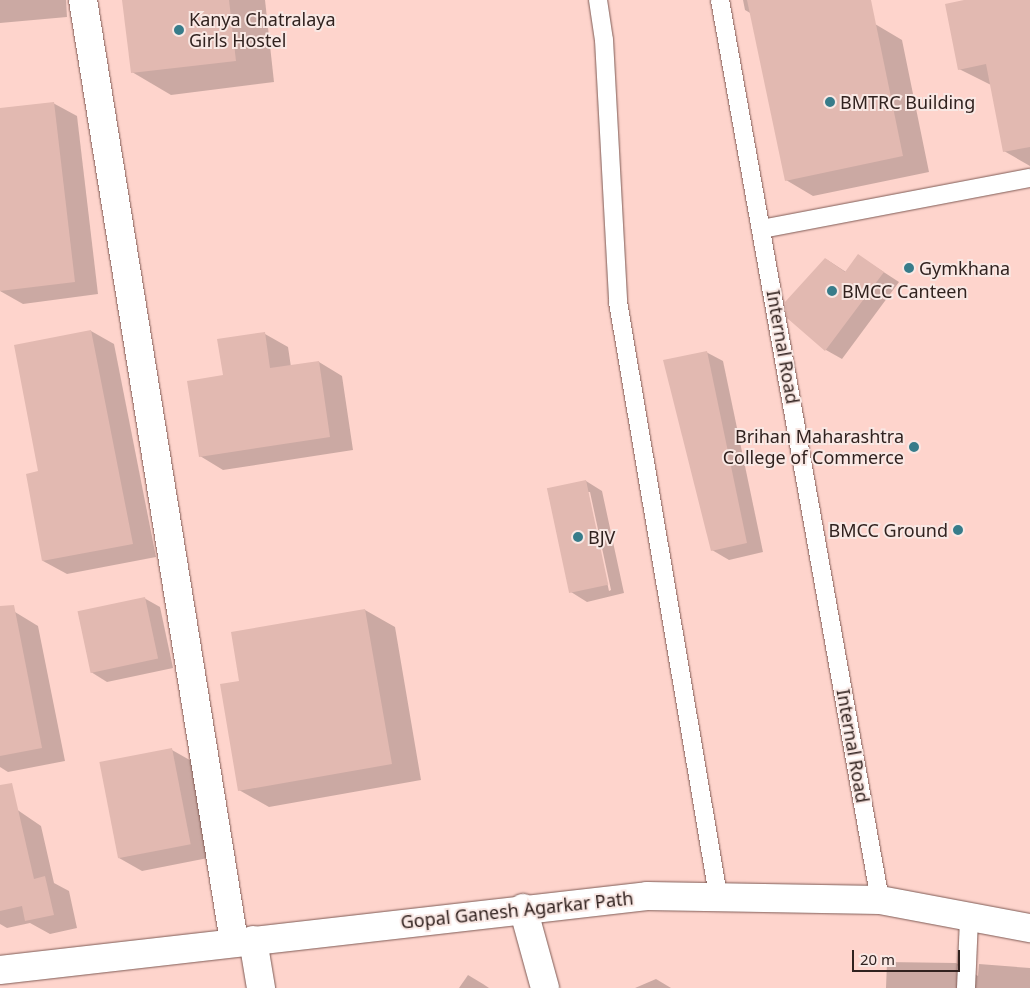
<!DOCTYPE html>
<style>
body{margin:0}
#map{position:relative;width:1030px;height:988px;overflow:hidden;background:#fed4cc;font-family:"Noto Sans",sans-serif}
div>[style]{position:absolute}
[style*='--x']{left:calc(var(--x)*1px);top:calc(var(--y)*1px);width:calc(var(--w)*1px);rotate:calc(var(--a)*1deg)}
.shadow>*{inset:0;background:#0003}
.building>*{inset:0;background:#e2b9b1;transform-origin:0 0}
.roads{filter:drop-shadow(0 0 1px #7f5b55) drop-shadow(0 0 1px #7f5b55)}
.service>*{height:18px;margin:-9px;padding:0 9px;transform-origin:9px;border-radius:9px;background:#fff}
.minor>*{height:28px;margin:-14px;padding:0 14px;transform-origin:14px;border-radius:14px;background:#fff}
.tertiary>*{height:28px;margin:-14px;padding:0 14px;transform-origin:14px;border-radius:14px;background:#fff}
.dots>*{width:14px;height:14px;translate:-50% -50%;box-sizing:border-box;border:2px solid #f9e8e4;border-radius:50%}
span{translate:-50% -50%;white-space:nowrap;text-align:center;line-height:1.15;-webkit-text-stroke:4px #f9e8e4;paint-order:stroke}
.poi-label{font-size:18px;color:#31221f}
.left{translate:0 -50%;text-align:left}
.right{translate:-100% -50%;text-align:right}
.street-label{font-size:18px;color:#31221f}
.scale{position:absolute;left:852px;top:950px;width:108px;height:22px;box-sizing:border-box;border:2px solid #31221f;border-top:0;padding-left:6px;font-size:15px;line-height:18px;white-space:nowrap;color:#31221f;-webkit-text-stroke:4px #f9e8e4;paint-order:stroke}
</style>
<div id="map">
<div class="shadow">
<div style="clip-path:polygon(0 0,66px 0,67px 17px,0 23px)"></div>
<div style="clip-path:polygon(124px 0,265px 0,274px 82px,171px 95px,132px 72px)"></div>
<div style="clip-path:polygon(743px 0,869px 0,875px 24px,902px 40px,929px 172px,813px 196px,786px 180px,752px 14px,745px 10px)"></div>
<div style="clip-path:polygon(971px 0,1030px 0,1030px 166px,1004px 151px,991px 85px,959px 69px)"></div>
<div style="clip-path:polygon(53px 103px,77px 116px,98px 294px,23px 304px,0 291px,0 109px)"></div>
<div style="clip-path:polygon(859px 256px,899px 282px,842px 359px,826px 350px,826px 259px,846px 272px)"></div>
<div style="clip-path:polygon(91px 331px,114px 344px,156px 557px,67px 574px,43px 561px,40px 472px)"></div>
<div style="clip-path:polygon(265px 334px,288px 347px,291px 367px,319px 362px,342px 376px,353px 450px,223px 470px,200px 456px,224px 376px)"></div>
<div style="clip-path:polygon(706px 352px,723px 361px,763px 552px,729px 560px,712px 550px)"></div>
<div style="clip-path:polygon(evenodd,586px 481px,602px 491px,624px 593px,587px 602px,571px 592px,586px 481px,587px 492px,590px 492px,611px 590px,609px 591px,587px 492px)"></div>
<div style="clip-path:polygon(144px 598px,160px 607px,173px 668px,107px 682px,91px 672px)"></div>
<div style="clip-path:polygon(365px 610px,395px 627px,421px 780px,269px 807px,239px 790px,241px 682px,232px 633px)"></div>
<div style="clip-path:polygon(15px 612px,38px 626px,65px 761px,8px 772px,0 767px,0 615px)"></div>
<div style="clip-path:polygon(172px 750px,195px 763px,213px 857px,142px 871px,119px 858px)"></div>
<div style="clip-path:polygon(0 798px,41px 826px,54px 883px,69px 891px,77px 928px,50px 934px,30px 923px,7px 928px,0 924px)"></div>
<div style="clip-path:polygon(887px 962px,956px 963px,978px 976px,979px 964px,1030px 968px,1030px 988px,886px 988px)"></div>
<div style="clip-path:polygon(468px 975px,483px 984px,489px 988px,459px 988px)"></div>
<div style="clip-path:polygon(656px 979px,671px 988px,635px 988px)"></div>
</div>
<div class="building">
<div style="clip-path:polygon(122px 0,229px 0,236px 61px,131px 73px)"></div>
<div style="clip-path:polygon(747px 0,871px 0,903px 156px,785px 181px)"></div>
<div style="clip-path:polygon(964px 0,1030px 0,1030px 147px,1003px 152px,986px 64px,958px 70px,945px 4px)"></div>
<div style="clip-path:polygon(54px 102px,75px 282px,0 291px,0 108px)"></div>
<div style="clip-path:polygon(858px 254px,884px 272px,825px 351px,787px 318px,785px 302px,825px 258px,845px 272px)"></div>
<div style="clip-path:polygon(91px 330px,133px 544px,42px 561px,26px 474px,38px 471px,14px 345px)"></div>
<div style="clip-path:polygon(265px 332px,270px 368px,319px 361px,330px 437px,199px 457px,187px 381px,223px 375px,217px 339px)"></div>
<div style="clip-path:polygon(707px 351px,747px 543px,711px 551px,663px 360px)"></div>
<div style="left:586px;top:480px;width:107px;height:40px;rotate:78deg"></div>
<div style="left:145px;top:597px;width:63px;height:69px;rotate:78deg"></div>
<div style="clip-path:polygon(14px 605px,42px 748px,0 756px,0 606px)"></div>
<div style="clip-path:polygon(365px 609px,392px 764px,238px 791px,220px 684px,239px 681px,231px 632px)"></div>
<div style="left:172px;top:748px;width:98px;height:74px;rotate:79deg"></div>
<div style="clip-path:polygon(12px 783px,34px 879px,45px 876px,54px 915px,25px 921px,22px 906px,0 911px,0 785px)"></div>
</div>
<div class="roads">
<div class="service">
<div style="--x:598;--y:0;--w:40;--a:81.5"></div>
<div style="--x:604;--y:40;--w:262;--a:86.9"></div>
<div style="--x:618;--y:302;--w:601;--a:80.43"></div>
<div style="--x:720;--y:0;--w:914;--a:79.92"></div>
<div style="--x:762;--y:229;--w:273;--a:-10.8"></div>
<div style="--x:966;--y:988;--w:70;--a:-87.5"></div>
</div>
<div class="minor">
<div style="--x:83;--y:0;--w:954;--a:80.89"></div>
<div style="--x:523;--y:908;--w:83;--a:74.6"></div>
<div style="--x:253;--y:940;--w:49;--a:80.5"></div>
</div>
<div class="tertiary">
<div style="--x:0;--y:970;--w:651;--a:-6.52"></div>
<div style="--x:647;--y:896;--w:233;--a:1"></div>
<div style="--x:880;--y:900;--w:153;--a:10.6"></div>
</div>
</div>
<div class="dots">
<div style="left:179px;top:30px;background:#377c8a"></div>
<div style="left:830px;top:102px;background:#377c8a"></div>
<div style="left:909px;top:268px;background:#377c8a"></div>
<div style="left:832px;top:291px;background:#377c8a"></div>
<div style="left:914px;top:447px;background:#377c8a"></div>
<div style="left:958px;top:530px;background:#377c8a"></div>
<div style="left:578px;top:537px;background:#377c8a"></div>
</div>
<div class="poi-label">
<span class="left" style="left:189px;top:30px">Kanya Chatralaya<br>Girls Hostel</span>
<span class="left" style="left:840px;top:102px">BMTRC Building</span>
<span class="left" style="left:919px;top:268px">Gymkhana</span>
<span class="left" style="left:842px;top:291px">BMCC Canteen</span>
<span class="right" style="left:904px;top:447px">Brihan Maharashtra<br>College of Commerce</span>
<span class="right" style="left:948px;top:530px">BMCC Ground</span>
<span class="left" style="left:588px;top:537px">BJV</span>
</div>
<div class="street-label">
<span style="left:783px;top:347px;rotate:80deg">Internal Road</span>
<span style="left:853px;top:746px;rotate:80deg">Internal Road</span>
<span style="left:517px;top:910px;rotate:-6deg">Gopal Ganesh Agarkar Path</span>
</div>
<div class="scale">20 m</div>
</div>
